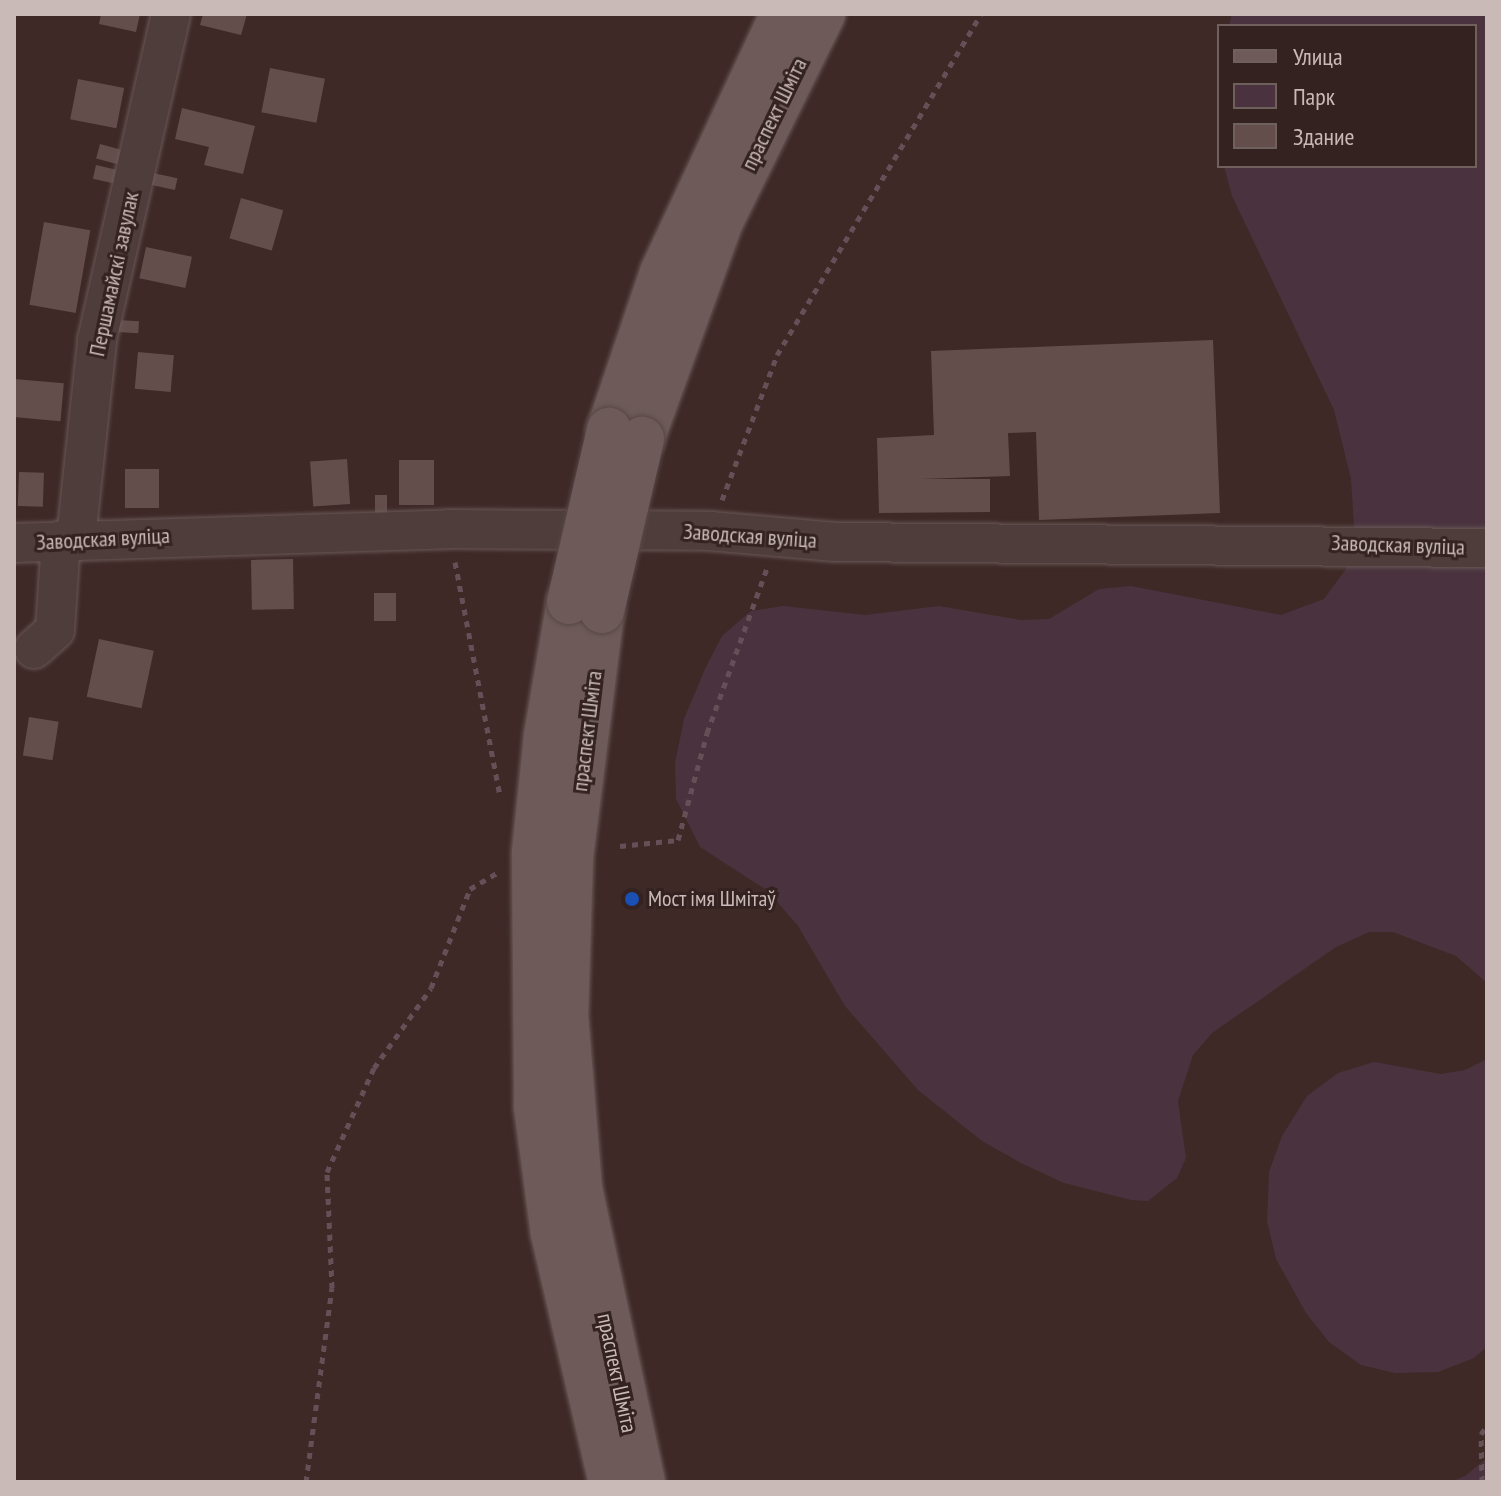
<!DOCTYPE html>
<meta charset="utf-8">
<style>
body{margin:0}
#map{position:relative;width:1501px;height:1496px;overflow:hidden;background:#3e2927;font-family:"PT Sans Narrow",sans-serif}
div>[style]{position:absolute}
[style*='--x']{left:calc(var(--x)*1px);top:calc(var(--y)*1px);width:calc(var(--w)*1px);rotate:calc(var(--a)*1deg)}
.green>*{inset:0;background:#4a333f}
.building>*{inset:0;background:#644e4c;transform-origin:0 0}
.path>*{height:5px;margin-top:-2.5px;transform-origin:0;background:repeating-linear-gradient(90deg,#655058 0 6px,transparent 0 12px)}
.roads{filter:drop-shadow(0 0 2px #695856) drop-shadow(0 0 2px #695856)}
.minor>*{height:38px;margin:-19px;padding:0 19px;transform-origin:19px;border-radius:19px;background:#4e3d3b}
.major>*{height:44px;margin:-22px;padding:0 22px;transform-origin:22px;border-radius:22px;background:#6e5b59}
.bridges{filter:drop-shadow(0 0 2px #574745) drop-shadow(0 0 2px #574745)}
.major-bridge>*{height:44px;margin:-22px;padding:0 22px;transform-origin:22px;border-radius:22px;background:#6e5b59}
.dots>*{width:22px;height:22px;translate:-50% -50%;box-sizing:border-box;border:4px solid #332220;border-radius:50%}
span{translate:-50% -50%;white-space:nowrap;text-align:center;line-height:1.15;-webkit-text-stroke:6px #332220;paint-order:stroke}
.street-label{font-size:22px;color:#c9bab8}
.poi-label{font-size:22px;color:#c9bab8}
.left{translate:0 -50%;text-align:left}
.frame{position:absolute;inset:0;border:16px solid #c9bab8;pointer-events:none}
.legend{position:absolute;left:1217px;top:24px;width:260px;height:144px;box-sizing:border-box;background:#332220;border:2px solid #6f5f5d;margin:0;padding:10px 14px;list-style:none;font-size:24px;color:#c9bab8}
.legend li{display:flex;align-items:center;gap:16px;height:40px}
.legend b{width:40px;border:2px solid #6f5f5d}
</style>
<div id="map">
<div class="green">
<div style="clip-path:polygon(1232px 14px,1487px 14px,1487px 983px,1456px 956px,1393px 932px,1369px 932px,1336px 947px,1212px 1033px,1193px 1055px,1178px 1101px,1186px 1158px,1177px 1178px,1148px 1201px,1131px 1200px,1064px 1183px,1021px 1163px,982px 1141px,918px 1090px,845px 1006px,798px 926px,768px 891px,700px 847px,676px 799px,675px 763px,684px 719px,705px 669px,722px 636px,751px 611px,783px 606px,865px 615px,939px 606px,1021px 620px,1049px 619px,1099px 589px,1131px 586px,1281px 615px,1324px 599px,1346px 569px,1354px 527px,1351px 479px,1334px 410px,1232px 196px,1224px 166px,1475px 166px,1475px 26px,1229px 26px)"></div>
<div style="clip-path:polygon(1487px 1059px,1487px 1347px,1474px 1358px,1438px 1372px,1395px 1373px,1361px 1365px,1329px 1342px,1306px 1313px,1276px 1259px,1267px 1221px,1269px 1172px,1282px 1136px,1307px 1096px,1338px 1073px,1374px 1062px,1441px 1074px,1465px 1070px)"></div>
<div style="clip-path:polygon(1487px 1458px,1487px 1482px,1450px 1482px,1465px 1476px)"></div>
</div>
<div class="building">
<div style="clip-path:polygon(101px 14px,140px 14px,136px 32px,99px 24px)"></div>
<div style="clip-path:polygon(203px 14px,247px 14px,241px 35px,200px 25px)"></div>
<div style="left:270px;top:68px;width:56px;height:45px;rotate:11deg"></div>
<div style="left:78px;top:79px;width:47px;height:41px;rotate:11deg"></div>
<div style="clip-path:polygon(182px 108px,255px 126px,243px 174px,204px 165px,209px 147px,175px 139px)"></div>
<div style="left:100px;top:144px;width:23px;height:15px;rotate:15deg"></div>
<div style="left:96px;top:165px;width:22px;height:14px;rotate:13deg"></div>
<div style="left:153px;top:173px;width:25px;height:12px;rotate:12deg"></div>
<div style="left:241px;top:198px;width:44px;height:42px;rotate:16deg"></div>
<div style="left:44px;top:222px;width:47px;height:84px;rotate:10deg"></div>
<div style="left:146px;top:247px;width:47px;height:32px;rotate:12deg"></div>
<div style="left:117px;top:320px;width:22px;height:12px;rotate:3deg"></div>
<div style="clip-path:polygon(1213px 340px,1220px 513px,1039px 520px,1036px 432px,1008px 433px,1010px 476px,921px 479px,990px 479px,990px 512px,879px 513px,877px 438px,934px 435px,931px 351px)"></div>
<div style="left:138px;top:352px;width:36px;height:37px;rotate:5deg"></div>
<div style="left:14px;top:379px;width:50px;height:38px;rotate:5deg"></div>
<div style="left:347px;top:459px;width:45px;height:37px;rotate:86deg"></div>
<div style="left:399px;top:460px;width:35px;height:45px"></div>
<div style="left:125px;top:469px;width:34px;height:39px"></div>
<div style="left:19px;top:472px;width:25px;height:34px;rotate:2deg"></div>
<div style="left:375px;top:495px;width:12px;height:19px"></div>
<div style="left:293px;top:559px;width:50px;height:42px;rotate:89deg"></div>
<div style="left:374px;top:593px;width:22px;height:28px"></div>
<div style="left:99px;top:639px;width:56px;height:59px;rotate:12deg"></div>
<div style="left:29px;top:717px;width:30px;height:39px;rotate:9deg"></div>
</div>
<div class="path">
<div style="--x:722;--y:500;--w:155;--a:-69.2"></div>
<div style="--x:777;--y:355;--w:397;--a:-59.1"></div>
<div style="--x:455;--y:562;--w:237;--a:79.1"></div>
<div style="--x:620;--y:846;--w:58;--a:-5.9"></div>
<div style="--x:678;--y:840;--w:111;--a:-74.8"></div>
<div style="--x:707;--y:733;--w:176;--a:-70"></div>
<div style="--x:306;--y:1482;--w:196;--a:-82.4"></div>
<div style="--x:332;--y:1288;--w:116;--a:-92.5"></div>
<div style="--x:327;--y:1172;--w:114;--a:-65.7"></div>
<div style="--x:374;--y:1068;--w:98;--a:-54.5"></div>
<div style="--x:431;--y:988;--w:106;--a:-68.5"></div>
<div style="--x:470;--y:889;--w:31;--a:-31"></div>
<div style="--x:1482;--y:1482;--w:48;--a:-91.2"></div>
<div style="--x:1481;--y:1434;--w:10;--a:-53"></div>
</div>
<div class="roads">
<div class="minor">
<div style="--x:76;--y:538;--w:199;--a:-83.9"></div>
<div style="--x:97;--y:340;--w:334;--a:-77.2"></div>
<div style="--x:14;--y:543;--w:434;--a:-1.8"></div>
<div style="--x:448;--y:529;--w:262;--a:0.4"></div>
<div style="--x:710;--y:531;--w:126;--a:5"></div>
<div style="--x:836;--y:542;--w:651;--a:0.53"></div>
<div style="--x:34;--y:649;--w:28;--a:-42"></div>
<div style="--x:55;--y:630;--w:90;--a:-86.2"></div>
</div>
<div class="major">
<div style="--x:609;--y:430;--w:166;--a:-71.3"></div>
<div style="--x:662;--y:273;--w:286;--a:-65"></div>
<div style="--x:642;--y:439;--w:232;--a:-70.1"></div>
<div style="--x:721;--y:221;--w:231;--a:-63.8"></div>
<div style="--x:569;--y:602;--w:137;--a:99.7"></div>
<div style="--x:546;--y:737;--w:117;--a:95.9"></div>
<div style="--x:534;--y:853;--w:253;--a:89.5"></div>
<div style="--x:536;--y:1106;--w:128;--a:82.4"></div>
<div style="--x:553;--y:1233;--w:256;--a:76.9"></div>
<div style="--x:602;--y:611;--w:248;--a:97.2"></div>
<div style="--x:571;--y:857;--w:159;--a:91.8"></div>
<div style="--x:566;--y:1016;--w:174;--a:85.4"></div>
<div style="--x:580;--y:1189;--w:300;--a:77.9"></div>
</div>
</div>
<div class="bridges">
<div class="major-bridge">
<div style="--x:569;--y:602;--w:177;--a:-76.9"></div>
<div style="--x:602;--y:611;--w:177;--a:-76.9"></div>
</div>
</div>
<div class="dots">
<div style="left:632px;top:899px;background:#1a4fb4"></div>
</div>
<div class="street-label">
<span style="left:774px;top:114px;rotate:-64deg">праспект Шміта</span>
<span style="left:114px;top:274px;rotate:-78deg">Першамайскі завулак</span>
<span style="left:750px;top:536px;rotate:4deg">Заводская вуліца</span>
<span style="left:103px;top:539px;rotate:-3deg">Заводская вуліца</span>
<span style="left:1398px;top:545px;rotate:2deg">Заводская вуліца</span>
<span style="left:587px;top:731px;rotate:-83deg">праспект Шміта</span>
<span style="left:617px;top:1373px;rotate:78deg">праспект Шміта</span>
</div>
<div class="poi-label">
<span class="left" style="left:648px;top:899px">Мост імя Шмітаў</span>
</div>
<div class="frame"></div>
<ul class="legend">
<li><b style="height:10px;background:#6e5b59"></b>Улица</li>
<li><b style="height:22px;background:#4a333f"></b>Парк</li>
<li><b style="height:22px;background:#644e4c"></b>Здание</li>
</ul>
</div>
